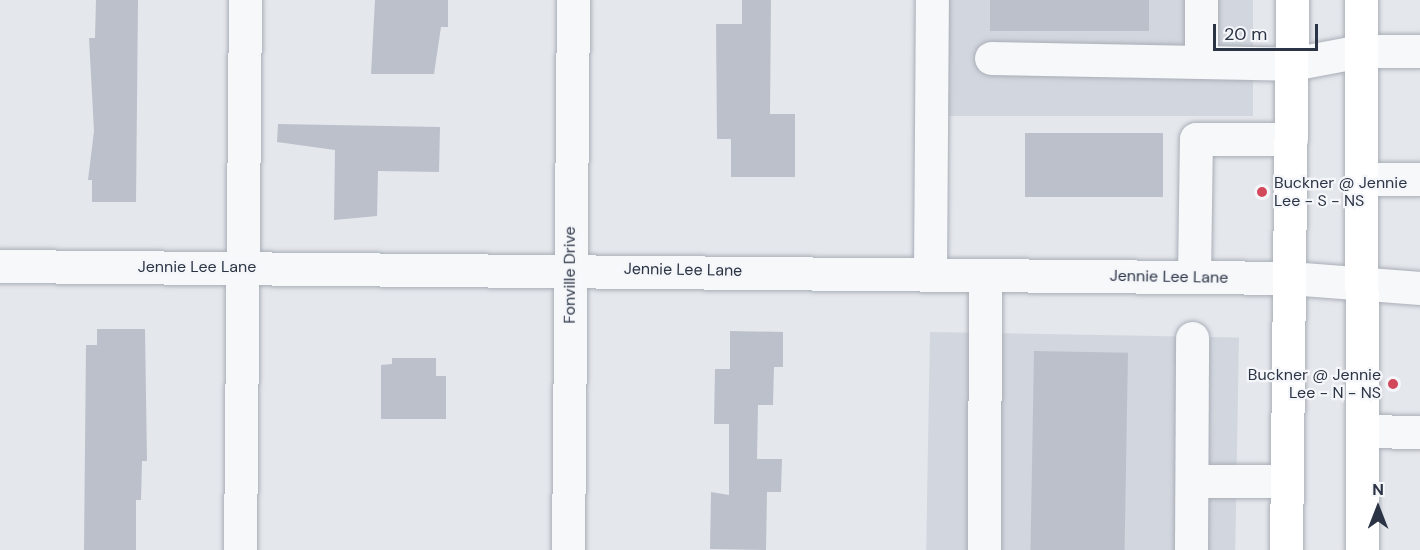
<!DOCTYPE html>
<style>
body{margin:0}
#map{position:relative;width:1420px;height:550px;overflow:hidden;background:#e4e7ec;font-family:"DM Sans",sans-serif}
div>[style]{position:absolute}
[style*='--x']{left:calc(var(--x)*1px);top:calc(var(--y)*1px);width:calc(var(--w)*1px);rotate:calc(var(--a)*1deg)}
.built>*{inset:0;background:#d2d6de;transform-origin:0 0}
.building>*{inset:0;background:#bbc0ca;transform-origin:0 0}
.roads{filter:drop-shadow(0 0 2px #a9aeb7) drop-shadow(0 0 2px #a9aeb7)}
.minor>*{height:33px;margin:-16.5px;padding:0 16.5px;transform-origin:16.5px;border-radius:16.5px;background:#f7f8fa}
.major>*{height:33px;margin:-16.5px;padding:0 16.5px;transform-origin:16.5px;border-radius:16.5px;background:#fff}
.dots>*{width:16px;height:16px;translate:-50% -50%;box-sizing:border-box;border:3px solid #f4f6f9;border-radius:50%}
span{translate:-50% -50%;white-space:nowrap;text-align:center;line-height:1.15;-webkit-text-stroke:4.5px #f4f6f9;paint-order:stroke}
.poi-label{font-size:16px;color:#2b3445}
.left{translate:0 -50%;text-align:left}
.right{translate:-100% -50%;text-align:right}
.street-label{font-size:16px;color:#2b3445}
.north{position:absolute;left:1348px;top:478px;width:60px;height:60px;-webkit-text-stroke:4px #f4f6f9;paint-order:stroke;rotate:0deg;font-size:16px;font-weight:700;line-height:24px;text-align:center;color:#2b3445}
.north::after{content:'';display:block;margin:auto;width:21px;height:27px;background:#2b3445;clip-path:polygon(50% 0,100% 100%,50% 72%,0 100%)}
.scale{position:absolute;left:1213px;top:24px;width:105px;height:27px;box-sizing:border-box;border:3px solid #2b3445;border-top:0;padding-left:8px;font-size:18px;line-height:21px;white-space:nowrap;color:#2b3445;-webkit-text-stroke:4px #f4f6f9;paint-order:stroke}
</style>
<div id="map">
<div class="built">
<div style="left:933px;top:0;width:320px;height:116px"></div>
<div style="left:930px;top:332px;width:309px;height:218px;rotate:1deg"></div>
</div>
<div class="building">
<div style="clip-path:polygon(96px 0,138px 0,136px 202px,92px 202px,92px 180px,88px 180px,94px 131px,89px 38px,95px 38px)"></div>
<div style="clip-path:polygon(375px 0,448px 0,448px 27px,441px 27px,434px 74px,371px 74px)"></div>
<div style="clip-path:polygon(742px 0,771px 0,770px 114px,795px 114px,795px 177px,731px 177px,731px 139px,717px 139px,716px 24px,742px 24px)"></div>
<div style="left:990px;top:0;width:159px;height:31px"></div>
<div style="clip-path:polygon(278px 124px,440px 127px,439px 172px,378px 171px,377px 216px,334px 220px,335px 150px,277px 142px)"></div>
<div style="left:1025px;top:133px;width:138px;height:64px"></div>
<div style="clip-path:polygon(97px 329px,145px 329px,147px 461px,142px 461px,141px 500px,136px 500px,136px 550px,84px 550px,86px 345px,97px 345px)"></div>
<div style="clip-path:polygon(730px 331px,783px 332px,783px 367px,774px 367px,773px 405px,758px 405px,757px 459px,782px 459px,781px 492px,767px 492px,766px 550px,710px 549px,711px 492px,729px 495px,729px 424px,714px 424px,715px 369px,730px 369px)"></div>
<div style="left:1034px;top:351px;width:94px;height:199px;rotate:1deg"></div>
<div style="clip-path:polygon(392px 358px,436px 358px,436px 376px,446px 376px,446px 419px,381px 419px,381px 365px,392px 364px)"></div>
</div>
<div class="roads">
<div class="minor">
<div style="--x:991;--y:58;--w:301;--a:1.1"></div>
<div style="--x:1292;--y:64;--w:70;--a:-10.7"></div>
<div style="--x:1361;--y:51;--w:59;--a:0"></div>
<div style="--x:1201;--y:62;--w:62;--a:-90"></div>
<div style="--x:1365;--y:179;--w:55;--a:0"></div>
<div style="--x:0;--y:266;--w:1290;--a:0.53"></div>
<div style="--x:1290;--y:278;--w:130;--a:4.4"></div>
<div style="--x:930;--y:274;--w:274;--a:-89.6"></div>
<div style="--x:1194;--y:277;--w:138;--a:-89.2"></div>
<div style="--x:1196;--y:139;--w:95;--a:0"></div>
<div style="--x:1362;--y:431;--w:58;--a:1"></div>
<div style="--x:1192;--y:481;--w:95;--a:0"></div>
<div style="--x:240;--y:550;--w:550;--a:-89.48"></div>
<div style="--x:568;--y:550;--w:550;--a:-89.48"></div>
<div style="--x:984;--y:550;--w:275;--a:-89.8"></div>
<div style="--x:1191;--y:550;--w:212;--a:-89.7"></div>
</div>
<div class="major">
<div style="--x:1361;--y:0;--w:550;--a:89.9"></div>
<div style="--x:1286;--y:550;--w:550;--a:-89.37"></div>
</div>
</div>
<div class="dots">
<div style="left:1262px;top:192px;background:#d1495b"></div>
<div style="left:1393px;top:384px;background:#d1495b"></div>
</div>
<div class="poi-label">
<span class="left" style="left:1274px;top:192px">Buckner @ Jennie<br>Lee - S - NS</span>
<span class="right" style="left:1381px;top:384px">Buckner @ Jennie<br>Lee - N - NS</span>
</div>
<div class="street-label">
<span style="left:197px;top:267px">Jennie Lee Lane</span>
<span style="left:683px;top:270px;rotate:1deg">Jennie Lee Lane</span>
<span style="left:570px;top:275px;rotate:-90deg">Fonville Drive</span>
<span style="left:1169px;top:277px;rotate:1deg">Jennie Lee Lane</span>
</div>
<div class="north">N</div>
<div class="scale">20 m</div>
</div>
